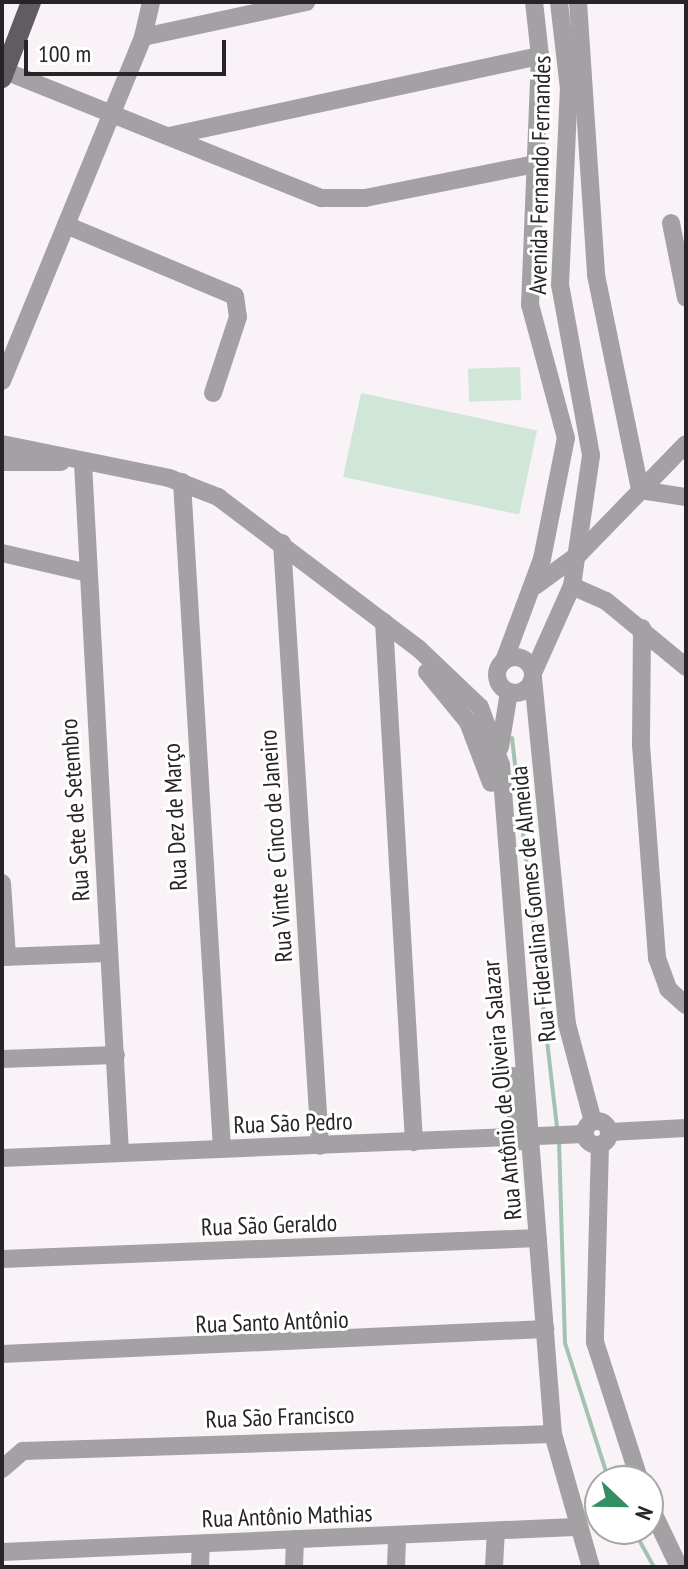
<!DOCTYPE html>
<meta charset="utf-8">
<style>
body{margin:0}
#map{position:relative;width:688px;height:1569px;overflow:hidden;background:#f9f3f8;font-family:"PT Sans Narrow",sans-serif}
div>[style]{position:absolute}
[style*='--x']{left:calc(var(--x)*1px);top:calc(var(--y)*1px);width:calc(var(--w)*1px);rotate:calc(var(--a)*1deg)}
.green>*{inset:0;background:#cfe6d9;transform-origin:0 0}
.stream>*{height:4px;margin:-2px;padding:0 2px;transform-origin:2px;border-radius:2px;background:#a3c2b1}
.minor>*{height:18px;margin:-9px;padding:0 9px;transform-origin:9px;border-radius:9px;background:#a3a1a3}
.minor>.ring{margin:-9px;padding:0;box-sizing:content-box;background:none;border:18px solid #a3a1a3;border-radius:50%}
.major>*{height:20px;margin:-10px;padding:0 10px;transform-origin:10px;border-radius:10px;background:#615c60}
span{translate:-50% -50%;white-space:nowrap;text-align:center;line-height:1.15;-webkit-text-stroke:6px #fff;paint-order:stroke}
.street-label{font-size:24px;color:#262426}
.frame{position:absolute;inset:0;border:4px solid #262426;pointer-events:none}
.north{position:absolute;left:584px;top:1465px;width:80px;height:80px;box-sizing:border-box;background:#fff;border:2px solid #a8a7a8;border-radius:50%;rotate:112deg;font-size:22px;font-weight:700;line-height:32px;text-align:center;color:#262426}
.north::after{content:'';display:block;margin:auto;width:28px;height:36px;background:#338e64;clip-path:polygon(50% 0,100% 100%,50% 72%,0 100%)}
.scale{position:absolute;left:24px;top:40px;width:202px;height:36px;box-sizing:border-box;border:4px solid #262426;border-top:0;padding-left:10px;font-size:24px;line-height:28px;white-space:nowrap;color:#262426;-webkit-text-stroke:6px #fff;paint-order:stroke}
</style>
<div id="map">
<div class="green">
<div style="left:520px;top:367px;width:33px;height:52px;rotate:88deg"></div>
<div style="left:361px;top:393px;width:180px;height:86px;rotate:12deg"></div>
</div>
<div class="stream">
<div style="--x:512;--y:738;--w:393;--a:83.4"></div>
<div style="--x:559;--y:1141;--w:202;--a:88.3"></div>
<div style="--x:565;--y:1343;--w:145;--a:72.3"></div>
<div style="--x:633;--y:1529;--w:43;--a:61.1"></div>
</div>
<div class="minor">
<div style="--x:578;--y:2;--w:274;--a:86.2"></div>
<div style="--x:596;--y:275;--w:219;--a:78.4"></div>
<div style="--x:143;--y:37;--w:167;--a:-12.1"></div>
<div style="--x:5;--y:71;--w:341;--a:21.9"></div>
<div style="--x:321;--y:198;--w:44;--a:0"></div>
<div style="--x:365;--y:198;--w:173;--a:-11.3"></div>
<div style="--x:169;--y:136;--w:380;--a:-12.2"></div>
<div style="--x:671;--y:223;--w:76;--a:78.7"></div>
<div style="--x:66;--y:225;--w:183;--a:22.8"></div>
<div style="--x:235;--y:296;--w:21;--a:82"></div>
<div style="--x:238;--y:317;--w:80;--a:108.2"></div>
<div style="--x:2;--y:381;--w:372;--a:-67.7"></div>
<div style="--x:143;--y:37;--w:36;--a:-77"></div>
<div style="--x:2;--y:444;--w:170;--a:11.5"></div>
<div style="--x:169;--y:478;--w:53;--a:21.2"></div>
<div style="--x:218;--y:497;--w:252;--a:37.1"></div>
<div style="--x:419;--y:649;--w:84;--a:43.6"></div>
<div style="--x:480;--y:707;--w:62;--a:70.1"></div>
<div style="--x:501;--y:765;--w:671;--a:85.56"></div>
<div style="--x:553;--y:1434;--w:138;--a:74.1"></div>
<div style="--x:2;--y:462;--w:59;--a:0"></div>
<div style="--x:83;--y:463;--w:691;--a:86.93"></div>
<div style="--x:182;--y:482;--w:668;--a:86.57"></div>
<div style="--x:640;--y:490;--w:47;--a:8.7"></div>
<div style="--x:282;--y:543;--w:604;--a:86.39"></div>
<div style="--x:2;--y:553;--w:84;--a:13"></div>
<div style="--x:535;--y:586;--w:54;--a:-36"></div>
<div style="--x:579;--y:554;--w:153;--a:-45.8"></div>
<div style="--x:572;--y:586;--w:37;--a:24"></div>
<div style="--x:606;--y:601;--w:104;--a:39.5"></div>
<div style="--x:384;--y:622;--w:521;--a:86.7"></div>
<div style="--x:642;--y:628;--w:117;--a:90.5"></div>
<div style="--x:641;--y:745;--w:214;--a:85.7"></div>
<div style="--x:657;--y:958;--w:33;--a:70"></div>
<div style="--x:668;--y:989;--w:24;--a:42"></div>
<div class="ring" style="left:497px;top:657px;width:18px;height:18px"></div>
<div style="--x:504;--y:661;--w:109;--a:-69.6"></div>
<div style="--x:542;--y:559;--w:123;--a:-78.8"></div>
<div style="--x:566;--y:438;--w:138;--a:-105.1"></div>
<div style="--x:530;--y:305;--w:249;--a:-87.7"></div>
<div style="--x:540;--y:56;--w:54;--a:-96.3"></div>
<div style="--x:427;--y:672;--w:65;--a:50.6"></div>
<div style="--x:468;--y:722;--w:65;--a:69.3"></div>
<div style="--x:533;--y:673;--w:95;--a:-65.9"></div>
<div style="--x:572;--y:586;--w:132;--a:-81.7"></div>
<div style="--x:591;--y:455;--w:173;--a:-100.3"></div>
<div style="--x:560;--y:285;--w:196;--a:-87.4"></div>
<div style="--x:569;--y:89;--w:88;--a:-96.6"></div>
<div style="--x:533;--y:678;--w:348;--a:84.4"></div>
<div style="--x:567;--y:1024;--w:101;--a:75.1"></div>
<div style="--x:500;--y:747;--w:56;--a:-80.7"></div>
<div style="--x:2;--y:883;--w:74;--a:86.1"></div>
<div style="--x:2;--y:957;--w:106;--a:-2.2"></div>
<div style="--x:2;--y:1059;--w:114;--a:-2"></div>
<div style="--x:513;--y:1076;--w:66;--a:85.7"></div>
<div class="ring" style="left:585px;top:1121px;width:6px;height:6px"></div>
<div style="--x:610;--y:1132;--w:76;--a:-3"></div>
<div style="--x:600;--y:1145;--w:197;--a:91.5"></div>
<div style="--x:595;--y:1342;--w:146;--a:72.1"></div>
<div style="--x:2;--y:1158;--w:583;--a:-2.36"></div>
<div style="--x:2;--y:1259;--w:536;--a:-2.24"></div>
<div style="--x:2;--y:1354;--w:544;--a:-2.64"></div>
<div style="--x:2;--y:1469;--w:28;--a:-41"></div>
<div style="--x:23;--y:1451;--w:530;--a:-1.84"></div>
<div style="--x:648;--y:1502;--w:72;--a:64.5"></div>
<div style="--x:2;--y:1552;--w:573;--a:-2.5"></div>
<div style="--x:200;--y:1567;--w:23;--a:-88"></div>
<div style="--x:294;--y:1567;--w:28;--a:-88"></div>
<div style="--x:396;--y:1567;--w:31;--a:-88"></div>
<div style="--x:494;--y:1567;--w:35;--a:-87"></div>
</div>
<div class="major">
<div style="--x:2;--y:78;--w:81;--a:-69.1"></div>
</div>
<div class="street-label">
<span style="left:540px;top:175px;rotate:-89deg">Avenida Fernando Fernandes</span>
<span style="left:75px;top:810px;rotate:-94deg">Rua Sete de Setembro</span>
<span style="left:175px;top:817px;rotate:-93deg">Rua Dez de Março</span>
<span style="left:276px;top:846px;rotate:-94deg">Rua Vinte e Cinco de Janeiro</span>
<span style="left:533px;top:904px;rotate:-96deg">Rua Fideralina Gomes de Almeida</span>
<span style="left:502px;top:1090px;rotate:-95deg">Rua Antônio de Oliveira Salazar</span>
<span style="left:293px;top:1123px;rotate:-2deg">Rua São Pedro</span>
<span style="left:269px;top:1225px;rotate:-2deg">Rua São Geraldo</span>
<span style="left:272px;top:1322px;rotate:-2deg">Rua Santo Antônio</span>
<span style="left:280px;top:1417px;rotate:-2deg">Rua São Francisco</span>
<span style="left:287px;top:1516px;rotate:-2deg">Rua Antônio Mathias</span>
</div>
<div class="frame"></div>
<div class="north">N</div>
<div class="scale">100 m</div>
</div>
